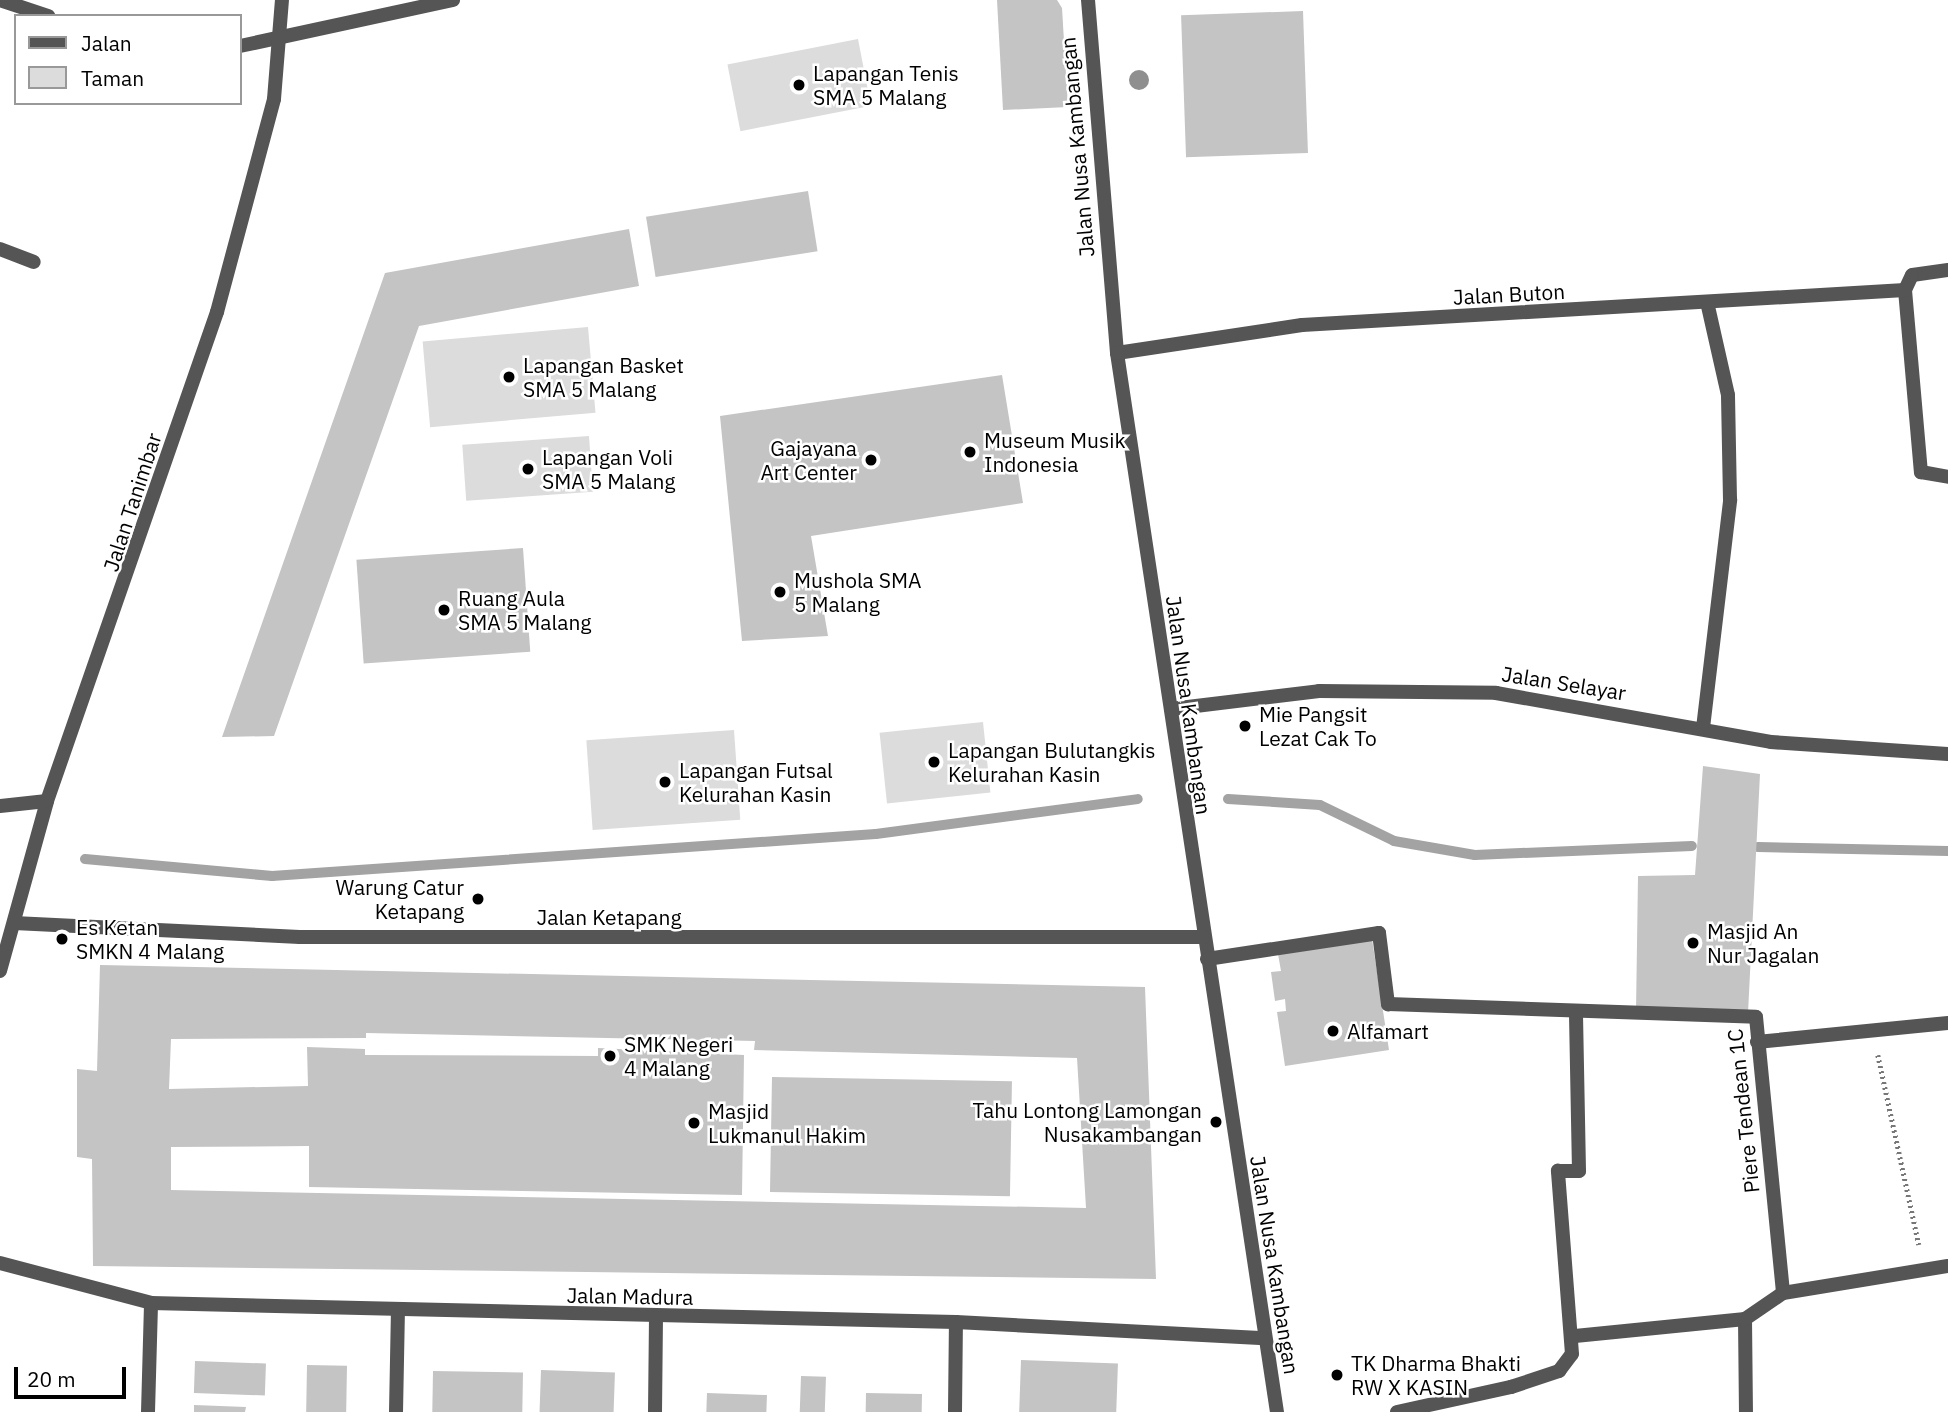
<!DOCTYPE html>
<style>
body{margin:0}
#map{position:relative;width:1948px;height:1412px;overflow:hidden;background:#fff;font-family:"IBM Plex Sans",sans-serif}
div>[style]{position:absolute}
[style*='--x']{left:calc(var(--x)*1px);top:calc(var(--y)*1px);width:calc(var(--w)*1px);rotate:calc(var(--a)*1deg)}
.green>*{inset:0;background:#dcdcdc;transform-origin:0 0}
.stream>*{height:10px;margin:-5px;padding:0 5px;transform-origin:5px;border-radius:5px;background:#a3a3a3}
.building>*{inset:0;background:#c4c4c4;transform-origin:0 0}
.path>*{height:4.5px;margin-top:-2.25px;transform-origin:0;background:repeating-linear-gradient(90deg,#777 0 2px,transparent 0 5.5px)}
.service>*{height:14px;margin:-7px;padding:0 7px;transform-origin:7px;border-radius:7px;background:#555}
.minor>*{height:14px;margin:-7px;padding:0 7px;transform-origin:7px;border-radius:7px;background:#555}
.trees>*{width:20px;height:20px;margin:-10px;border-radius:50%;background:#8f8f8f}
.dots>*{width:19px;height:19px;translate:-50% -50%;box-sizing:border-box;border:4px solid #fff;border-radius:50%}
span{translate:-50% -50%;white-space:nowrap;text-align:center;line-height:1.15;-webkit-text-stroke:5px #fff;paint-order:stroke}
.poi-label{font-size:21px;color:#000}
.left{translate:0 -50%;text-align:left}
.right{translate:-100% -50%;text-align:right}
.street-label{font-size:21px;color:#000}
.legend{position:absolute;left:14px;top:14px;width:228px;height:91px;box-sizing:border-box;background:#fff;border:2px solid #999;margin:0;padding:9px 12px;list-style:none;font-size:21px;color:#000}
.legend li{display:flex;align-items:center;gap:14px;height:35px}
.legend b{width:35px;border:2px solid #999}
.scale{position:absolute;left:14px;top:1367px;width:112px;height:32px;box-sizing:border-box;border:4px solid #000;border-top:0;padding-left:9px;font-size:21px;line-height:24px;white-space:nowrap;color:#000;-webkit-text-stroke:5px #fff;paint-order:stroke}
</style>
<div id="map">
<div class="green">
<div style="left:858px;top:39px;width:68px;height:133px;rotate:79deg"></div>
<div style="left:588px;top:327px;width:86px;height:166px;rotate:85deg"></div>
<div style="left:589px;top:436px;width:56px;height:127px;rotate:86deg"></div>
<div style="left:983px;top:722px;width:71px;height:104px;rotate:84deg"></div>
<div style="left:734px;top:730px;width:90px;height:148px;rotate:86deg"></div>
</div>
<div class="stream">
<div style="--x:1228;--y:799;--w:92;--a:3.7"></div>
<div style="--x:1320;--y:805;--w:82;--a:25.9"></div>
<div style="--x:1394;--y:841;--w:82;--a:9.8"></div>
<div style="--x:1475;--y:855;--w:217;--a:-2.4"></div>
<div style="--x:1758;--y:847;--w:190;--a:1.2"></div>
<div style="--x:85;--y:859;--w:188;--a:5.2"></div>
<div style="--x:272;--y:876;--w:605;--a:-3.98"></div>
<div style="--x:876;--y:834;--w:264;--a:-7.6"></div>
</div>
<div class="building">
<div style="clip-path:polygon(997px 0,1057px 0,1062px 8px,1068px 107px,1003px 110px)"></div>
<div style="left:1303px;top:11px;width:142px;height:122px;rotate:88deg"></div>
<div style="left:808px;top:191px;width:61px;height:164px;rotate:81deg"></div>
<div style="clip-path:polygon(629px 229px,639px 286px,419px 326px,274px 736px,222px 737px,385px 273px)"></div>
<div style="clip-path:polygon(1002px 375px,1023px 503px,811px 536px,828px 636px,742px 641px,720px 416px)"></div>
<div style="left:523px;top:548px;width:104px;height:167px;rotate:86deg"></div>
<div style="clip-path:polygon(1703px 766px,1760px 774px,1748px 1013px,1636px 1011px,1638px 876px,1695px 875px)"></div>
<div style="clip-path:polygon(1372px 939px,1389px 1050px,1285px 1066px,1277px 1012px,1286px 1011px,1285px 999px,1275px 1001px,1271px 972px,1281px 971px,1278px 954px)"></div>
<div style="clip-path:polygon(evenodd,100px 965px,1145px 987px,1156px 1279px,93px 1266px,92px 1159px,77px 1157px,77px 1069px,97px 1071px,100px 965px,366px 1033px,755px 1041px,754px 1050px,1077px 1058px,1086px 1208px,171px 1190px,171px 1147px,309px 1146px,309px 1187px,742px 1195px,744px 1055px,598px 1048px,598px 1056px,365px 1055px,365px 1049px,307px 1047px,308px 1086px,169px 1089px,171px 1039px,366px 1038px,366px 1033px)"></div>
<div style="left:772px;top:1077px;width:240px;height:115px;rotate:1deg"></div>
<div style="left:1021px;top:1360px;width:97px;height:52px;rotate:2deg"></div>
<div style="left:195px;top:1361px;width:71px;height:32px;rotate:2deg"></div>
<div style="left:307px;top:1365px;width:40px;height:47px;rotate:1deg"></div>
<div style="left:541px;top:1370px;width:74px;height:42px;rotate:2deg"></div>
<div style="left:433px;top:1371px;width:90px;height:41px;rotate:1deg"></div>
<div style="left:801px;top:1376px;width:25px;height:36px;rotate:2deg"></div>
<div style="left:707px;top:1393px;width:60px;height:19px;rotate:2deg"></div>
<div style="left:866px;top:1393px;width:56px;height:19px;rotate:1deg"></div>
<div style="clip-path:polygon(194px 1405px,246px 1407px,245px 1412px,194px 1412px)"></div>
</div>
<div class="path">
<div style="--x:1878;--y:1055;--w:194;--a:77.8"></div>
</div>
<div class="service">
<div style="--x:0;--y:249;--w:36;--a:21"></div>
</div>
<div class="minor">
<div style="--x:0;--y:0;--w:51;--a:18.4"></div>
<div style="--x:1088;--y:0;--w:354;--a:85.3"></div>
<div style="--x:1117;--y:353;--w:1071;--a:81.41"></div>
<div style="--x:240;--y:46;--w:218;--a:-12.2"></div>
<div style="--x:1948;--y:270;--w:36;--a:172"></div>
<div style="--x:1912;--y:275;--w:17;--a:115"></div>
<div style="--x:1905;--y:290;--w:183;--a:85"></div>
<div style="--x:1921;--y:472;--w:27;--a:10"></div>
<div style="--x:1117;--y:353;--w:187;--a:-8.6"></div>
<div style="--x:1302;--y:325;--w:604;--a:-3.32"></div>
<div style="--x:1171;--y:709;--w:149;--a:-6.9"></div>
<div style="--x:1319;--y:691;--w:177;--a:0.6"></div>
<div style="--x:1496;--y:693;--w:279;--a:10.1"></div>
<div style="--x:1771;--y:742;--w:177;--a:3.9"></div>
<div style="--x:1703;--y:728;--w:230;--a:-83.2"></div>
<div style="--x:1730;--y:500;--w:105;--a:-91.1"></div>
<div style="--x:1728;--y:395;--w:91;--a:-102.7"></div>
<div style="--x:0;--y:806;--w:47;--a:-6.1"></div>
<div style="--x:14;--y:923;--w:286;--a:2.8"></div>
<div style="--x:300;--y:937;--w:903;--a:0"></div>
<div style="--x:1207;--y:959;--w:174;--a:-8.6"></div>
<div style="--x:1379;--y:933;--w:72;--a:82.8"></div>
<div style="--x:1388;--y:1004;--w:368;--a:2"></div>
<div style="--x:1756;--y:1017;--w:277;--a:84.4"></div>
<div style="--x:0;--y:971;--w:176;--a:-74.5"></div>
<div style="--x:47;--y:801;--w:518;--a:-70.83"></div>
<div style="--x:217;--y:312;--w:220;--a:-75"></div>
<div style="--x:274;--y:99;--w:99;--a:-85.4"></div>
<div style="--x:1757;--y:1042;--w:192;--a:-5.7"></div>
<div style="--x:0;--y:1263;--w:156;--a:14.8"></div>
<div style="--x:151;--y:1303;--w:805;--a:1.35"></div>
<div style="--x:956;--y:1322;--w:309;--a:3"></div>
<div style="--x:1745;--y:1319;--w:93;--a:89.4"></div>
<div style="--x:1575;--y:1336;--w:171;--a:-5.7"></div>
<div style="--x:1745;--y:1319;--w:46;--a:-34.4"></div>
<div style="--x:1783;--y:1293;--w:167;--a:-9.3"></div>
<div style="--x:148;--y:1412;--w:109;--a:-88.4"></div>
<div style="--x:396;--y:1412;--w:101;--a:-88.9"></div>
<div style="--x:655;--y:1412;--w:94;--a:-89.4"></div>
<div style="--x:955;--y:1412;--w:90;--a:-89.4"></div>
<div style="--x:1397;--y:1412;--w:117;--a:-12.4"></div>
<div style="--x:1511;--y:1387;--w:51;--a:-18.4"></div>
<div style="--x:1559;--y:1371;--w:21;--a:-53"></div>
<div style="--x:1572;--y:1354;--w:184;--a:-94.4"></div>
<div style="--x:1558;--y:1171;--w:21;--a:0"></div>
<div style="--x:1579;--y:1171;--w:156;--a:-91.1"></div>
</div>
<div class="trees">
<div style="left:1139px;top:80px"></div>
</div>
<div class="dots">
<div style="left:799px;top:85px;background:#000"></div>
<div style="left:509px;top:377px;background:#000"></div>
<div style="left:970px;top:452px;background:#000"></div>
<div style="left:871px;top:460px;background:#000"></div>
<div style="left:528px;top:469px;background:#000"></div>
<div style="left:780px;top:592px;background:#000"></div>
<div style="left:444px;top:610px;background:#000"></div>
<div style="left:1245px;top:726px;background:#000"></div>
<div style="left:934px;top:762px;background:#000"></div>
<div style="left:665px;top:782px;background:#000"></div>
<div style="left:478px;top:899px;background:#000"></div>
<div style="left:62px;top:939px;background:#000"></div>
<div style="left:1693px;top:943px;background:#000"></div>
<div style="left:1333px;top:1031px;background:#000"></div>
<div style="left:610px;top:1056px;background:#000"></div>
<div style="left:1216px;top:1122px;background:#000"></div>
<div style="left:694px;top:1123px;background:#000"></div>
<div style="left:1337px;top:1375px;background:#000"></div>
</div>
<div class="poi-label">
<span class="left" style="left:813px;top:85px">Lapangan Tenis<br>SMA 5 Malang</span>
<span class="left" style="left:523px;top:377px">Lapangan Basket<br>SMA 5 Malang</span>
<span class="left" style="left:984px;top:452px">Museum Musik<br>Indonesia</span>
<span class="right" style="left:857px;top:460px">Gajayana<br>Art Center</span>
<span class="left" style="left:542px;top:469px">Lapangan Voli<br>SMA 5 Malang</span>
<span class="left" style="left:794px;top:592px">Mushola SMA<br>5 Malang</span>
<span class="left" style="left:458px;top:610px">Ruang Aula<br>SMA 5 Malang</span>
<span class="left" style="left:1259px;top:726px">Mie Pangsit<br>Lezat Cak To</span>
<span class="left" style="left:948px;top:762px">Lapangan Bulutangkis<br>Kelurahan Kasin</span>
<span class="left" style="left:679px;top:782px">Lapangan Futsal<br>Kelurahan Kasin</span>
<span class="right" style="left:464px;top:899px">Warung Catur<br>Ketapang</span>
<span class="left" style="left:76px;top:939px">Es Ketan<br>SMKN 4 Malang</span>
<span class="left" style="left:1707px;top:943px">Masjid An<br>Nur Jagalan</span>
<span class="left" style="left:1347px;top:1031px">Alfamart</span>
<span class="left" style="left:624px;top:1056px">SMK Negeri<br>4 Malang</span>
<span class="right" style="left:1202px;top:1122px">Tahu Lontong Lamongan<br>Nusakambangan</span>
<span class="left" style="left:708px;top:1123px">Masjid<br>Lukmanul Hakim</span>
<span class="left" style="left:1351px;top:1375px">TK Dharma Bhakti<br>RW X KASIN</span>
</div>
<div class="street-label">
<span style="left:1077px;top:147px;rotate:-95deg">Jalan Nusa Kambangan</span>
<span style="left:1509px;top:294px;rotate:-3deg">Jalan Buton</span>
<span style="left:132px;top:502px;rotate:-72deg">Jalan Tanimbar</span>
<span style="left:1564px;top:683px;rotate:9deg">Jalan Selayar</span>
<span style="left:1189px;top:705px;rotate:82deg">Jalan Nusa Kambangan</span>
<span style="left:609px;top:917px">Jalan Ketapang</span>
<span style="left:1743px;top:1111px;rotate:-96deg">Piere Tendean 1C</span>
<span style="left:1275px;top:1265px;rotate:81deg">Jalan Nusa Kambangan</span>
<span style="left:630px;top:1296px;rotate:1deg">Jalan Madura</span>
</div>
<ul class="legend">
<li><b style="height:9px;background:#555"></b>Jalan</li>
<li><b style="height:19px;background:#dcdcdc"></b>Taman</li>
</ul>
<div class="scale">20 m</div>
</div>
